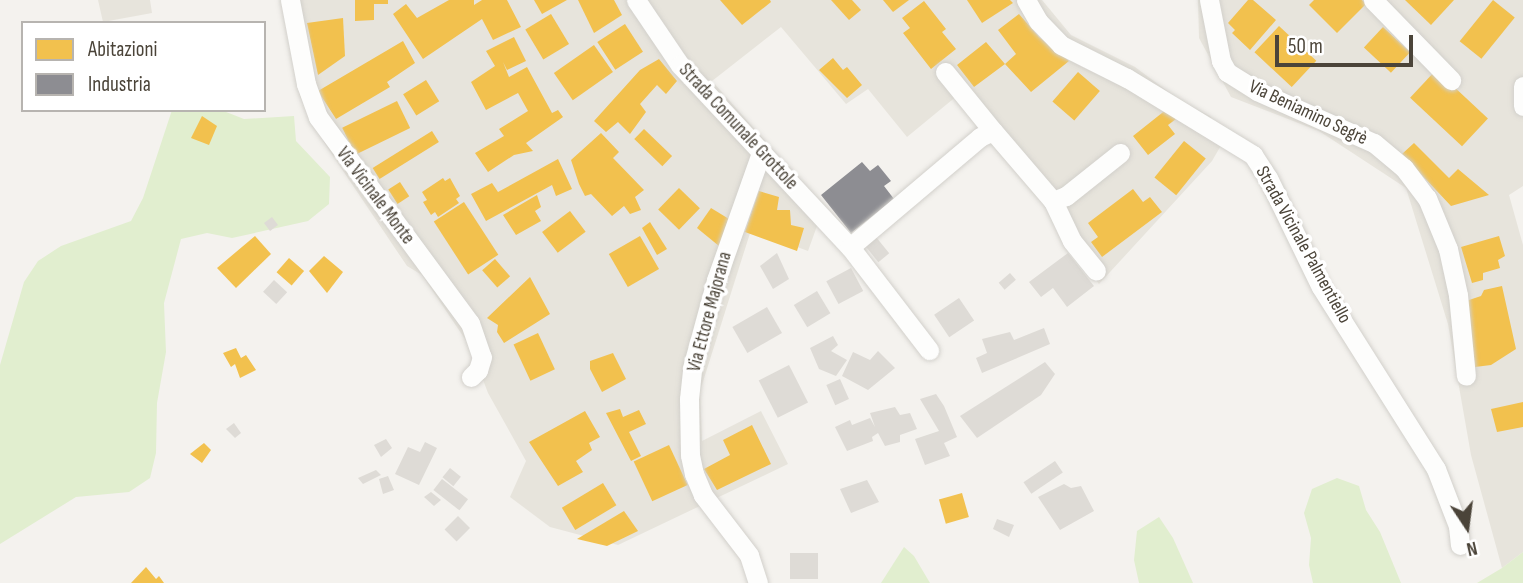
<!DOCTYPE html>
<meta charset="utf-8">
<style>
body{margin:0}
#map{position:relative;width:1523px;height:583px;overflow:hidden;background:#f4f2ee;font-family:"Sofia Sans Condensed",sans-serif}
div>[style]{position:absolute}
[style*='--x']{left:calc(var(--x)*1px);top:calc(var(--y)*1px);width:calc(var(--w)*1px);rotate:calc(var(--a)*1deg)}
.residential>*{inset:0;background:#e7e4dc}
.green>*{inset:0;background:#e1eecf}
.homes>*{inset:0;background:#f2c14e;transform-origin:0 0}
.industry>*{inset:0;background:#8d8d92}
.building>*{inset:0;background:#dedbd6;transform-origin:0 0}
.roads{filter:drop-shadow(0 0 2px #d2d0cb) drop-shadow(0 0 2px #d2d0cb)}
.minor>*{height:19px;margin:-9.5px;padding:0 9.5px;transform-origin:9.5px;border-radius:9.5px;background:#fdfdfc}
span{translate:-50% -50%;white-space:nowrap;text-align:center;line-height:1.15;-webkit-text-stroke:7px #fff;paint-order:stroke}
.street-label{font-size:19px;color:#4b4439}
.legend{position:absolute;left:21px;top:21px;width:245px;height:91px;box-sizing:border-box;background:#fff;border:2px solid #b7b4b0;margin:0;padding:9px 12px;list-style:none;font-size:21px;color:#4b4439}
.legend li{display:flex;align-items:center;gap:14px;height:35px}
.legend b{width:35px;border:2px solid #b7b4b0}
.north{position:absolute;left:1432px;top:492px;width:70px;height:70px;-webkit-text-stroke:5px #fff;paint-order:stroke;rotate:167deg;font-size:19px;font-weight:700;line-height:28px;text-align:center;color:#4b4439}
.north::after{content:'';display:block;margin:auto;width:24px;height:32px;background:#4b4439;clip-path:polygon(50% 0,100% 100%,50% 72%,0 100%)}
.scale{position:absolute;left:1275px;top:35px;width:138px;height:32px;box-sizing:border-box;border:4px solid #4b4439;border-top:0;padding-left:9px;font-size:21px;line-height:24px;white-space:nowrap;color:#4b4439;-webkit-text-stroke:5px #fff;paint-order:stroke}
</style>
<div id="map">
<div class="residential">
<div style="clip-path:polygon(98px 0,150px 0,152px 13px,103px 22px)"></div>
<div style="clip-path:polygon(283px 0,1042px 0,1071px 35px,1135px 67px,1182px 102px,1210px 116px,1227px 135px,1212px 161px,1099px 284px,1070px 246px,1049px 205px,958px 95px,907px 137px,868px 89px,846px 104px,781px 27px,712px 81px,829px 213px,817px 226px,808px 251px,751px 230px,700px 391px,702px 441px,761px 411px,788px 464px,618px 545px,550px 527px,510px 497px,526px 461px,488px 393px,471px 348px,422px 275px,407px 266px,325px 144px,300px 97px)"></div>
<div style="clip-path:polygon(1198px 0,1523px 0,1523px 186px,1509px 195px,1523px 245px,1523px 552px,1502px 568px,1471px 455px,1448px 324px,1406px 188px,1319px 131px,1231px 97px,1199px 38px)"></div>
</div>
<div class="green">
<div style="clip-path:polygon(172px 110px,221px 110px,244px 119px,294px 116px,296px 141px,330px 177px,329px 204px,308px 221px,232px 238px,207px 233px,181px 239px,164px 303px,166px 352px,157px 403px,156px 453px,150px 478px,129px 492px,76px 497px,0 544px,0 365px,24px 282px,38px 261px,61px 246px,131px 221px,143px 198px)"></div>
<div style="clip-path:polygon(1337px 478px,1359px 486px,1366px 510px,1380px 532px,1401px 583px,1313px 583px,1309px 565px,1311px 538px,1304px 513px,1312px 489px)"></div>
<div style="clip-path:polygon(1159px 517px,1173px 538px,1193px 583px,1139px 583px,1134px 560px,1137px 531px)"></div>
<div style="clip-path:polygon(904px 547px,914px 556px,930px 583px,881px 583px)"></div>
<div style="clip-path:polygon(1523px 552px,1523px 583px,1477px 583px,1502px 568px)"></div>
</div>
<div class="homes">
<div style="clip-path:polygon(355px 0,388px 0,388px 4px,374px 4px,374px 20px,355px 21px)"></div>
<div style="clip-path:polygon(449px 0,474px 0,474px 5px,482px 0,507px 0,521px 27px,493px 40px,482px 19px,423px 59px,393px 14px,406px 4px,417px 18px)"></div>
<div style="clip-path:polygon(534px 0,567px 0,542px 14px)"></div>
<div style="clip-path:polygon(578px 0,614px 0,622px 15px,594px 33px)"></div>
<div style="clip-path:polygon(720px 0,770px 0,771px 2px,742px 25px)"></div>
<div style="clip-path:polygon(831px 0,852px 0,861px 10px,849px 20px)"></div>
<div style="clip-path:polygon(883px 0,909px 0,893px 12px)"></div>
<div style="clip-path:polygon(967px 0,1010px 0,1013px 3px,982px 23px)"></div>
<div style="clip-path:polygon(1248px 0,1253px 0,1276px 20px,1250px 50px,1232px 33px,1235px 30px,1228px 23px)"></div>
<div style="clip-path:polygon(1314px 0,1362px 0,1366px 4px,1337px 33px,1309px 5px)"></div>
<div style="clip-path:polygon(1405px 0,1454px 0,1431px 25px)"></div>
<div style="left:1493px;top:0;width:28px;height:53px;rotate:39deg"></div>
<div style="clip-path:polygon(924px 1px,946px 29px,942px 32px,956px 49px,931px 69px,903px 33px,910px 28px,902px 18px)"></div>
<div style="left:551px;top:14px;width:35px;height:30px;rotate:59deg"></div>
<div style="clip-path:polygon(1019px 14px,1039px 37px,1069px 61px,1031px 92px,1005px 64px,974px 87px,957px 65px,986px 42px,1005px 64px,1016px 54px,998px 30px)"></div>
<div style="clip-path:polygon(343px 18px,345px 56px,318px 75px,307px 23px)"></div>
<div style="left:625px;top:24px;width:33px;height:33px;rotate:57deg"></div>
<div style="left:1279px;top:26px;width:51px;height:36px;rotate:43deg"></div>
<div style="left:1383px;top:27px;width:37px;height:28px;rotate:43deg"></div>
<div style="clip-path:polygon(514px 37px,526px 61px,507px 70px,503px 62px,509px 77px,527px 67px,552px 113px,558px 110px,563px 117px,526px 143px,533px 151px,514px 155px,488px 172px,475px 153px,504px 136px,499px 129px,528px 111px,518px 93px,486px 110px,471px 82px,495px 66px,486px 51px)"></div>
<div style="clip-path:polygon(403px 41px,415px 63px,387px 82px,390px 87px,336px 119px,318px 91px)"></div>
<div style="left:594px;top:45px;width:33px;height:49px;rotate:55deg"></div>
<div style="clip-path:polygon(833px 58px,843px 70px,847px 67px,862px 85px,847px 98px,819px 70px)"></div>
<div style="clip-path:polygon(659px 59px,677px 81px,666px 94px,657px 85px,640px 104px,646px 112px,630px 134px,618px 122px,606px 132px,594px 121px,640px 70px)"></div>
<div style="left:1436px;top:70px;width:71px;height:38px;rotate:43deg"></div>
<div style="left:1078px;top:72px;width:29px;height:39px;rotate:41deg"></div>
<div style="left:426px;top:80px;width:25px;height:27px;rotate:58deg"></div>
<div style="left:397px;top:101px;width:30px;height:61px;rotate:64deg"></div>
<div style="clip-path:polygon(1167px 109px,1176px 119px,1168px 125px,1175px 134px,1148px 155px,1133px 136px)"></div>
<div style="clip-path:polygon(202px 116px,217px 126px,209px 145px,191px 138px)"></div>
<div style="left:644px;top:129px;width:39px;height:14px;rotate:44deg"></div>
<div style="left:432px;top:131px;width:13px;height:70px;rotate:58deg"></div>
<div style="clip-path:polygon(601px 133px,619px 152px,613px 158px,644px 190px,635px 197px,641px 210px,630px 214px,624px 206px,612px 216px,591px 194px,585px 196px,579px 184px,571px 160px)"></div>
<div style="left:1184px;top:141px;width:28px;height:47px;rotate:39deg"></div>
<div style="clip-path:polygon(1414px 143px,1449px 178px,1458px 169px,1489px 195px,1451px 206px,1402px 154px)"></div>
<div style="clip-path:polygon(558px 159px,572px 189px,556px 196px,552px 185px,486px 221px,471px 194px,492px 183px,498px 192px)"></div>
<div style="clip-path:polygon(443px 178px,445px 181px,450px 178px,460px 196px,456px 199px,459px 203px,438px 217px,435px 212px,431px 215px,423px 202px,427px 200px,422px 192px)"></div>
<div style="left:400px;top:182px;width:17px;height:14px;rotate:57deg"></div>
<div style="left:679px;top:188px;width:29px;height:30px;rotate:44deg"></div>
<div style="clip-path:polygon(1133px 189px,1143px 202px,1150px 197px,1162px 212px,1102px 257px,1091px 242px,1098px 237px,1088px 223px)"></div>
<div style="clip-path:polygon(759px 191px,779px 197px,777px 210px,790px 210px,791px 225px,804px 228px,797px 251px,745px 232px)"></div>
<div style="clip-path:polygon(537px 195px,541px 207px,535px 211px,541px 221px,516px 235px,503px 215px)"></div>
<div style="left:464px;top:202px;width:63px;height:36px;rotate:57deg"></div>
<div style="clip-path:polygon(711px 208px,729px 219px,719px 246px,697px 228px)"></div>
<div style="left:570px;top:211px;width:26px;height:35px;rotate:53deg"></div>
<div style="clip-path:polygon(650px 222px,667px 249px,657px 255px,642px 228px)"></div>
<div style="clip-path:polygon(255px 236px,271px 254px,236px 288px,217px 268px)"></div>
<div style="left:640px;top:236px;width:38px;height:36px;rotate:60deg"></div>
<div style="clip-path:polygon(1499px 236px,1505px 256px,1498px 260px,1500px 268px,1483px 273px,1483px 280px,1472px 283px,1461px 247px)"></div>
<div style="clip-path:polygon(324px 256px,343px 272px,327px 293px,309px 271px)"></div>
<div style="left:289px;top:258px;width:20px;height:19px;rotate:41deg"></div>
<div style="left:495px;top:259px;width:23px;height:17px;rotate:49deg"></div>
<div style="clip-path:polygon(530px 277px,550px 314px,504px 343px,497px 332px,498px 325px,487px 318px)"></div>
<div style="clip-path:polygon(1502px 286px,1516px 349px,1491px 365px,1475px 367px,1466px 301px,1481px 296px,1484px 290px)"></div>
<div style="left:538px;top:333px;width:40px;height:27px;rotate:65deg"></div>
<div style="clip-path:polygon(236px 348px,241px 358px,246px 355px,256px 370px,240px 378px,235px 364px,231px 367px,223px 353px)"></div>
<div style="clip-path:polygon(613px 353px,626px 379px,602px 392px,590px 369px,590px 361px)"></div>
<div style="clip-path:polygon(1523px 402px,1523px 427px,1497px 432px,1491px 409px)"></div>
<div style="clip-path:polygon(620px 409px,623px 417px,639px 410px,646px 424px,629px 432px,641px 456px,631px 461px,606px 413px)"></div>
<div style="clip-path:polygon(585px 411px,600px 437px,589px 443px,592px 450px,576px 461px,583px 472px,558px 486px,529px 442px)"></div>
<div style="clip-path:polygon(752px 425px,771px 464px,717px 490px,704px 469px,730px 455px,723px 440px)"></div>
<div style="clip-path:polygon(204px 443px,211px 450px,202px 463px,190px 454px)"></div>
<div style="left:669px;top:445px;width:44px;height:39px;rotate:65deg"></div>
<div style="left:603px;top:483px;width:26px;height:48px;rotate:59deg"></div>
<div style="left:962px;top:493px;width:25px;height:24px;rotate:74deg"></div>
<div style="clip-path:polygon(624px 511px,638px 531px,607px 546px,577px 539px)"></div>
<div style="clip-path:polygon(146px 567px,156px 579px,159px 576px,164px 583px,131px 583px)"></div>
</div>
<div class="industry">
<div style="clip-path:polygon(862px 162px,870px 171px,878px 165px,891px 181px,884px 186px,894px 199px,851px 233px,821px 195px)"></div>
</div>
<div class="building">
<div style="left:272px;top:217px;width:10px;height:10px;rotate:53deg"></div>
<div style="left:876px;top:237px;width:21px;height:14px;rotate:51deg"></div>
<div style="clip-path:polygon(777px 253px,789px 279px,773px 289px,760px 266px)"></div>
<div style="clip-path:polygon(1068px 253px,1094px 286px,1067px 307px,1053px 288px,1041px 297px,1029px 282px)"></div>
<div style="left:851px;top:268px;width:26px;height:28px;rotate:62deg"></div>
<div style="left:1010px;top:273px;width:9px;height:15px;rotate:49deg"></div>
<div style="left:274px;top:280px;width:18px;height:16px;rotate:43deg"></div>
<div style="left:817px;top:291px;width:26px;height:27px;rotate:59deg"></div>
<div style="left:959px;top:298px;width:27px;height:30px;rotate:56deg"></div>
<div style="left:767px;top:307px;width:30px;height:40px;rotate:60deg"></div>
<div style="clip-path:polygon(1044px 328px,1050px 344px,982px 373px,976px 358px,987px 353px,982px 339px,1010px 332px,1014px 340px)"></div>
<div style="clip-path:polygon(833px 336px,838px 345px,831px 351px,847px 360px,836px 376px,819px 369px,810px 348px)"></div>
<div style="clip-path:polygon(878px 351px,895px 368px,868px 390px,842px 376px,853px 352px,870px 360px)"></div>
<div style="clip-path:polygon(1045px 362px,1055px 374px,1041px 395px,977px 438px,960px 416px)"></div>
<div style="left:789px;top:365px;width:42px;height:34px;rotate:63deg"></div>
<div style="left:840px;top:379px;width:22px;height:15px;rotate:66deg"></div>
<div style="clip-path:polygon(936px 394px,944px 406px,957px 437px,944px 443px,950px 456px,925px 465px,915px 439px,939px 431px,920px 399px)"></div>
<div style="clip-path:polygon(895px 407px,900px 415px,910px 413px,917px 429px,900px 435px,900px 442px,885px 446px,878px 433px,872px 437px,873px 441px,847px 451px,835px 427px,850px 420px,852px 425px,870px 418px,875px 427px,870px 413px)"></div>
<div style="clip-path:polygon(234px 423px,241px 433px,235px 438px,226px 429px)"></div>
<div style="clip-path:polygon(386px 439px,392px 448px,381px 457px,374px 445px)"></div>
<div style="clip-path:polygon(425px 442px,437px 448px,419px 485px,395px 474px,408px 447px,420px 452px)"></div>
<div style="left:1055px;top:461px;width:14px;height:38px;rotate:56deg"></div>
<div style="left:450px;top:468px;width:14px;height:12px;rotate:39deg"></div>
<div style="clip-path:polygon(376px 470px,381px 475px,363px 484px,358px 478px)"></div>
<div style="clip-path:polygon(388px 476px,394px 490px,383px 494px,379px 479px)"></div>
<div style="left:442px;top:479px;width:33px;height:14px;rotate:38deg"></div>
<div style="clip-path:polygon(867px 480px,879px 502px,851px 513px,840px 489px)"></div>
<div style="clip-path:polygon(1064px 484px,1071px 488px,1081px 486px,1094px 511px,1060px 530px,1038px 497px)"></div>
<div style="clip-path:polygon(431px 492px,441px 500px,434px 506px,424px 497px)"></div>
<div style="left:458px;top:516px;width:17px;height:19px;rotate:45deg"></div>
<div style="clip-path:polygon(997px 519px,1014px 525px,1009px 537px,993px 529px)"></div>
<div style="left:790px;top:553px;width:28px;height:26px"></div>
</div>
<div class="roads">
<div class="minor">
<div style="--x:290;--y:0;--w:86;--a:79.2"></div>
<div style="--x:306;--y:84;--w:35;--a:70"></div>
<div style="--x:318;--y:117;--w:256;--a:53.6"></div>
<div style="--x:470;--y:323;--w:36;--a:71"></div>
<div style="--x:482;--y:357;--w:14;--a:107"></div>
<div style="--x:478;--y:370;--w:10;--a:135"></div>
<div style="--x:636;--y:0;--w:78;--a:55.9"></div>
<div style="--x:680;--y:65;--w:249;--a:47"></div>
<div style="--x:850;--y:247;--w:130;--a:52.5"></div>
<div style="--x:1026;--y:0;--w:24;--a:60"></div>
<div style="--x:1038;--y:21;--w:33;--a:46"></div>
<div style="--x:1061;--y:45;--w:74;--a:26.6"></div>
<div style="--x:1127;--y:78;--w:148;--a:31.4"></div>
<div style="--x:1253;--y:155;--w:27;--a:57"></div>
<div style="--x:1268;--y:178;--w:121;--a:64.1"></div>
<div style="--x:1321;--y:287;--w:215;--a:57.7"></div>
<div style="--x:1436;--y:469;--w:61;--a:68.9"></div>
<div style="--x:1458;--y:526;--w:19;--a:84"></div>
<div style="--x:1209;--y:0;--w:62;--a:78.9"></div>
<div style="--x:1221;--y:61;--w:13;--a:61"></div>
<div style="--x:1227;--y:72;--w:36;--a:32"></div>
<div style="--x:1257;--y:91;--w:128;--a:24"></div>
<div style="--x:1374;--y:143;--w:39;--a:40"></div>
<div style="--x:1404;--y:168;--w:38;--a:53"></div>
<div style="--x:1427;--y:198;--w:55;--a:67.6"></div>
<div style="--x:1448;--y:249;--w:47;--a:77.7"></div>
<div style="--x:1458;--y:295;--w:81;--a:84.4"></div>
<div style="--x:1373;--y:0;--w:112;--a:45.7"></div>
<div style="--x:945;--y:72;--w:76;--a:50.9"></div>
<div style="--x:1523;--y:86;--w:20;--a:90"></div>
<div style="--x:1053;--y:201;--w:14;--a:-21"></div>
<div style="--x:1066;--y:196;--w:69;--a:-38.5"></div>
<div style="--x:850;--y:247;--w:170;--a:-40.2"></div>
<div style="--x:980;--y:137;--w:14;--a:-25"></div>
<div style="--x:993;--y:131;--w:92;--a:49.4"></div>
<div style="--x:1053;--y:201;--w:44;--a:64.6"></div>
<div style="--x:1072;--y:241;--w:38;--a:51"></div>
<div style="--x:758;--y:583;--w:29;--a:-108"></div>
<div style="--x:749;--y:555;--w:76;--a:-127.5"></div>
<div style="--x:703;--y:495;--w:23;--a:-113"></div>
<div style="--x:694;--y:474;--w:19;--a:-102"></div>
<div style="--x:690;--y:455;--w:56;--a:-91"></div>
<div style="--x:689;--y:399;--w:31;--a:-84"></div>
<div style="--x:692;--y:368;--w:91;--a:-74.7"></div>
<div style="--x:716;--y:280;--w:135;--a:-70.5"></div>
</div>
</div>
<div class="street-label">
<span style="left:1308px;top:113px;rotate:25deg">Via Beniamino Segrè</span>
<span style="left:738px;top:127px;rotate:47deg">Strada Comunale Grottole</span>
<span style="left:375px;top:196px;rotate:53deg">Via Vicinale Monte</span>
<span style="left:1303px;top:245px;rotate:61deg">Strada Vicinale Palmentiello</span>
<span style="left:710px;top:312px;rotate:-75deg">Via Ettore Majorana</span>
</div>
<ul class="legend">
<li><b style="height:19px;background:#f2c14e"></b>Abitazioni</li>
<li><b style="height:19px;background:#8d8d92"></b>Industria</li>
</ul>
<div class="north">N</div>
<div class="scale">50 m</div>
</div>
